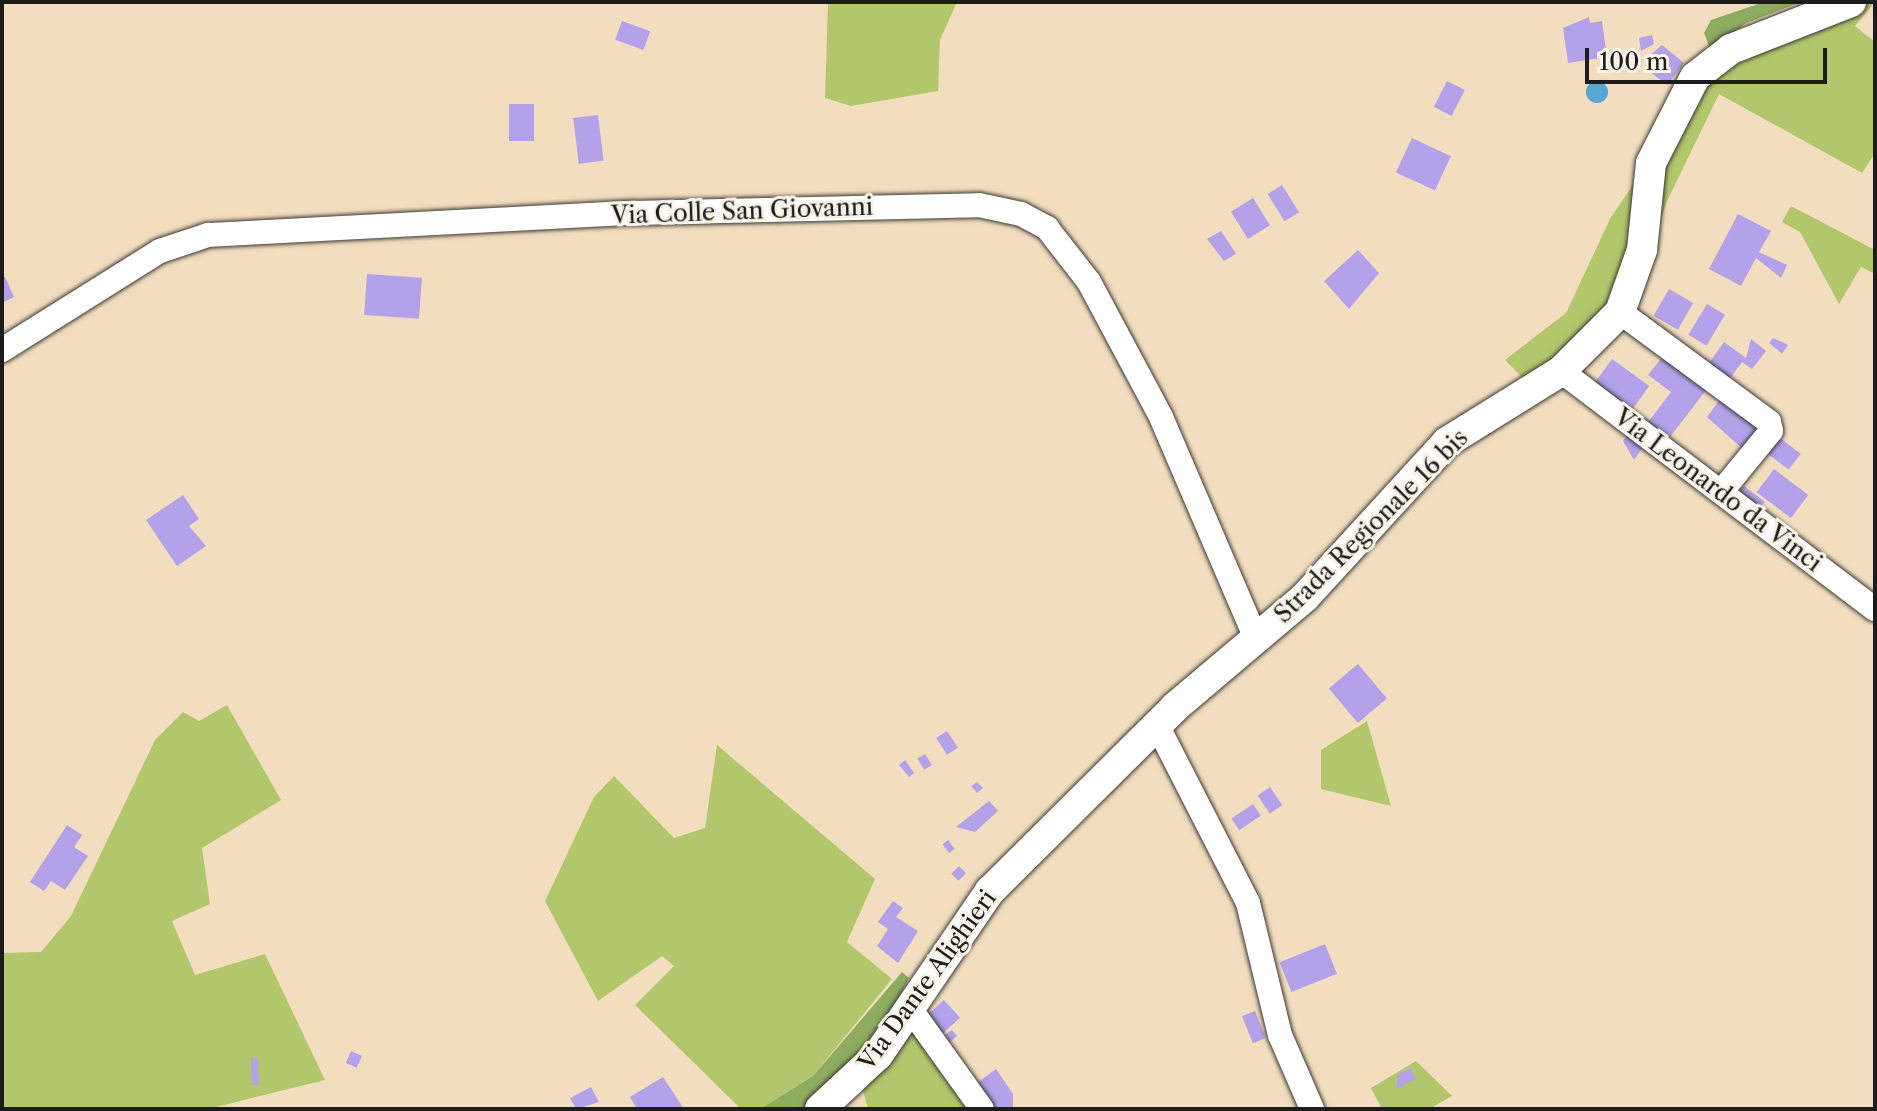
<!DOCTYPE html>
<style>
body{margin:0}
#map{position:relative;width:1877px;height:1111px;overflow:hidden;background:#f2debf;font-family:"Libre Caslon Text",serif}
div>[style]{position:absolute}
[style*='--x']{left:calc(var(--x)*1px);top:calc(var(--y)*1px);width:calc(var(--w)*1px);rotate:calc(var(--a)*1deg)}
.green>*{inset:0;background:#b2c76c}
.forest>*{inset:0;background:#8dac60}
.water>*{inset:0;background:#5aa6d2}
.round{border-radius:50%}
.building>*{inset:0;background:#b3a2ea;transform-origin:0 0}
.roads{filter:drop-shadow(0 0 2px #3c3934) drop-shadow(0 0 2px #3c3934)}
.minor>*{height:24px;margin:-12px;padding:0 12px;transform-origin:12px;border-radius:12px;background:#fff}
.major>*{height:30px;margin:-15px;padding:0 15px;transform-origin:15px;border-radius:15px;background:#fff}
span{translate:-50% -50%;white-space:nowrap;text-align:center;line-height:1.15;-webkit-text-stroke:6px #f7f3e8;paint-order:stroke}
.street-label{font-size:24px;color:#1c1c1c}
.frame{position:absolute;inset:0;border:4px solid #1c1c1c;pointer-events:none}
.scale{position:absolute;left:1585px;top:48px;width:242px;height:36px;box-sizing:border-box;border:4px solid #1c1c1c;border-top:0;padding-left:10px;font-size:24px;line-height:28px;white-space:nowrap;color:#1c1c1c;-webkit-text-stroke:6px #f7f3e8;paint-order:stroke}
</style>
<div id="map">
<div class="green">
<div style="clip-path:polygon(828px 2px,957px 2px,940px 40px,938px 91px,851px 106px,825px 98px)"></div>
<div style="clip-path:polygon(1864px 2px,1875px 2px,1855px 26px,1875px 42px,1875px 153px,1862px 173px,1719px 94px,1668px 199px,1631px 302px,1525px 380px,1505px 360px,1566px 313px,1611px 217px,1705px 80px)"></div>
<div style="clip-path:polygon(1791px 206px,1875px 250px,1875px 274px,1861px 267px,1839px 304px,1800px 232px,1782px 222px)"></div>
<div style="clip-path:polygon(227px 705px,281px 800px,202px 848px,210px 904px,172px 921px,195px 975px,265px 954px,325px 1080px,208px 1109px,2px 1109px,2px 953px,41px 952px,71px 916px,155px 740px,183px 712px,199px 721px)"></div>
<div style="clip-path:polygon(1367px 721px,1391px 806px,1321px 789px,1321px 750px)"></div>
<div style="clip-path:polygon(717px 745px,875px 879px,847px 942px,892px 979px,813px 1076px,760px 1109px,741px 1109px,635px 1005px,674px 966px,662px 956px,598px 1001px,545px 901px,594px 797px,614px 776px,674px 838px,705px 828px)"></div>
<div style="clip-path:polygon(906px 1019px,975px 1109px,868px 1109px,861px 1083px)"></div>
<div style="clip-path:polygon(1416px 1061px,1452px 1096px,1429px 1109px,1382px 1109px,1371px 1088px)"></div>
</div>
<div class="forest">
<div style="clip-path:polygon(1764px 2px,1801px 2px,1746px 23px,1711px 51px,1704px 33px,1711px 20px)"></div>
<div style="clip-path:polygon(902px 972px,909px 978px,897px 1001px,842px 1077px,802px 1109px,760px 1109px,813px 1076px)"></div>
</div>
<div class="water">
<div class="round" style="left:1586px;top:81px;width:22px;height:22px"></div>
</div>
<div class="building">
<div style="clip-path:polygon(1589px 17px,1590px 23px,1602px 21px,1607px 57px,1568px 63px,1563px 28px)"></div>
<div style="left:622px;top:21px;width:30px;height:20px;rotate:20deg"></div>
<div style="clip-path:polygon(1652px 35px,1654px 44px,1641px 51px,1639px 38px)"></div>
<div style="clip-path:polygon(1662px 45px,1684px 63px,1667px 85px,1649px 71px,1656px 63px,1648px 57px)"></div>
<div style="left:1447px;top:81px;width:20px;height:29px;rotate:27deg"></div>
<div style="left:509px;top:104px;width:25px;height:37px"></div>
<div style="left:598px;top:115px;width:46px;height:25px;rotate:83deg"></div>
<div style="left:1412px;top:138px;width:43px;height:38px;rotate:25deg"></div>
<div style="left:1282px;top:185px;width:32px;height:17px;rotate:58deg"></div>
<div style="left:1253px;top:198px;width:32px;height:26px;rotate:58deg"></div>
<div style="clip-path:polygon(1738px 214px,1771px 231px,1759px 252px,1787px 265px,1781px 278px,1756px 258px,1741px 286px,1709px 269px)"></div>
<div style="clip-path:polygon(1221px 231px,1236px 254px,1224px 261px,1207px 239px)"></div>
<div style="clip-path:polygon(1358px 250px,1379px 273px,1349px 309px,1324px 281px)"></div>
<div style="left:367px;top:274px;width:55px;height:41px;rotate:4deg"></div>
<div style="clip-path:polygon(5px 277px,14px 297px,2px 303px,2px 278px)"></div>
<div style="left:1669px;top:289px;width:28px;height:31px;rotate:30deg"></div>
<div style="left:1707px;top:304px;width:21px;height:36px;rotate:31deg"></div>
<div style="clip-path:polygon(1773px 338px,1788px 345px,1782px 354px,1769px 343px)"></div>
<div style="clip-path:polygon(1751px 339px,1766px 351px,1752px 369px,1742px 362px,1725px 385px,1704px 370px,1724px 342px,1746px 358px)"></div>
<div style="clip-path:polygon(1663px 356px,1707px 389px,1670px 437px,1646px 425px,1671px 392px,1648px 375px)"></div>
<div style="left:1612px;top:359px;width:46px;height:32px;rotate:36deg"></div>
<div style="clip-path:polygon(1721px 398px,1762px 429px,1745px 451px,1707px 417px)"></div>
<div style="clip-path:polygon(1627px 435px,1643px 447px,1634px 460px,1623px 441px)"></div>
<div style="left:1780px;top:438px;width:26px;height:20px;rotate:37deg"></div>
<div style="left:1774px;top:469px;width:43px;height:29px;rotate:37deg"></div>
<div style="left:1744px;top:486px;width:26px;height:13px;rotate:37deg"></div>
<div style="clip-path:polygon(183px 495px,199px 519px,189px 526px,206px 546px,177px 566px,146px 520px)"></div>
<div style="left:1358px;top:664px;width:45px;height:38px;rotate:50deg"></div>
<div style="left:947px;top:731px;width:20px;height:13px;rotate:57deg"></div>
<div style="left:925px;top:754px;width:13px;height:9px;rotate:58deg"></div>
<div style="clip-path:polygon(905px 760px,914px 773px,909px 777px,899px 765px)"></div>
<div style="clip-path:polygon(977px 782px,983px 788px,977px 793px,971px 786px)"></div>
<div style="left:1270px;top:787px;width:22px;height:15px;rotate:56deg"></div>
<div style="clip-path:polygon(989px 801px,998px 811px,975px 832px,956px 827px)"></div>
<div style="left:1253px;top:804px;width:14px;height:26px;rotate:56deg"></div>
<div style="clip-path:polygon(67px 825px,82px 835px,74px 847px,88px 856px,65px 890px,51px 881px,44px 891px,30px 882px)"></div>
<div style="left:948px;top:840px;width:11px;height:7px;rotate:52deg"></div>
<div style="left:959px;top:866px;width:10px;height:11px;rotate:45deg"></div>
<div style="clip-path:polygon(893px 901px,903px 908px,896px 917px,918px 931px,898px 963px,877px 946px,888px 929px,878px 922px)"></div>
<div style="left:1325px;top:944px;width:32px;height:49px;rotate:68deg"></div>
<div style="left:944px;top:1000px;width:24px;height:28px;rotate:48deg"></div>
<div style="left:1255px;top:1011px;width:29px;height:14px;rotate:68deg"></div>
<div style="clip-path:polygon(952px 1030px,957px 1036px,947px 1045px,941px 1038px)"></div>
<div style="left:351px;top:1051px;width:12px;height:13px;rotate:24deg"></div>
<div style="left:258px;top:1058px;width:27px;height:7px;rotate:88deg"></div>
<div style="clip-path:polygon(1411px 1068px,1416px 1079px,1396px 1089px,1398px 1074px)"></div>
<div style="clip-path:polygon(996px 1069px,1013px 1094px,1013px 1109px,991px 1109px,974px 1085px)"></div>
<div style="clip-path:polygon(663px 1077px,684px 1109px,637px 1109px,630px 1097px)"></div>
<div style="clip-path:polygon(591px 1087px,599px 1102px,576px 1109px,570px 1098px)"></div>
</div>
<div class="roads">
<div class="minor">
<div style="--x:1620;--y:312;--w:185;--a:36.4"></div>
<div style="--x:1769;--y:422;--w:9;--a:77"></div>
<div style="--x:1771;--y:431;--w:79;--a:129.3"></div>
<div style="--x:2;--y:350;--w:186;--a:-32.1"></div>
<div style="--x:160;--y:251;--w:51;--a:-18.4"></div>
<div style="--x:208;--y:235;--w:426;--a:-3"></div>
<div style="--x:633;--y:213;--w:346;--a:-1.3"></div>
<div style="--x:979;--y:205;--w:43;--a:12.1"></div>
<div style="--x:1021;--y:214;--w:30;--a:28"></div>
<div style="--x:1047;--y:228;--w:68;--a:52.1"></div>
<div style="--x:1089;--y:282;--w:153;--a:61.9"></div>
<div style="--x:1161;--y:417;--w:241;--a:66.8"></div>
<div style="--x:1561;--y:371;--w:394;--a:37.2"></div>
<div style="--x:1157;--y:725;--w:200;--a:62.9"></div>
<div style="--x:1248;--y:903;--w:136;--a:76.4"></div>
<div style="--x:1280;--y:1035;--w:81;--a:66.6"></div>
<div style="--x:909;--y:1007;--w:125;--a:54.4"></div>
</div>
<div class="major">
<div style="--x:820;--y:1109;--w:79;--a:-43"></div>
<div style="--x:878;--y:1055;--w:199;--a:-55.7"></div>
<div style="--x:990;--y:891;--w:261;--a:-44.8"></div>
<div style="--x:1175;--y:707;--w:170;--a:-40.2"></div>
<div style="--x:1305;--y:597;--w:210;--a:-47.5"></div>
<div style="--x:1447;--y:442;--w:134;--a:-31.9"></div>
<div style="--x:1561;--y:371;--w:83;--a:-45"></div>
<div style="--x:1620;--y:312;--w:66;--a:-70.5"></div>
<div style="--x:1642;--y:250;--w:87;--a:-84.1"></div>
<div style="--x:1651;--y:163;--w:97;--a:-62.9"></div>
<div style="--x:1695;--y:77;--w:46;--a:-37.9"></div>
<div style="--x:1731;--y:49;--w:129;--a:-21.4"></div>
</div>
</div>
<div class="street-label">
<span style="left:742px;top:211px;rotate:-2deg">Via Colle San Giovanni</span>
<span style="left:1718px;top:490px;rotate:37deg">Via Leonardo da Vinci</span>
<span style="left:1371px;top:526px;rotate:-45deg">Strada Regionale 16 bis</span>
<span style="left:927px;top:980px;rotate:-54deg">Via Dante Alighieri</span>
</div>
<div class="frame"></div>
<div class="scale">100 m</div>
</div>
